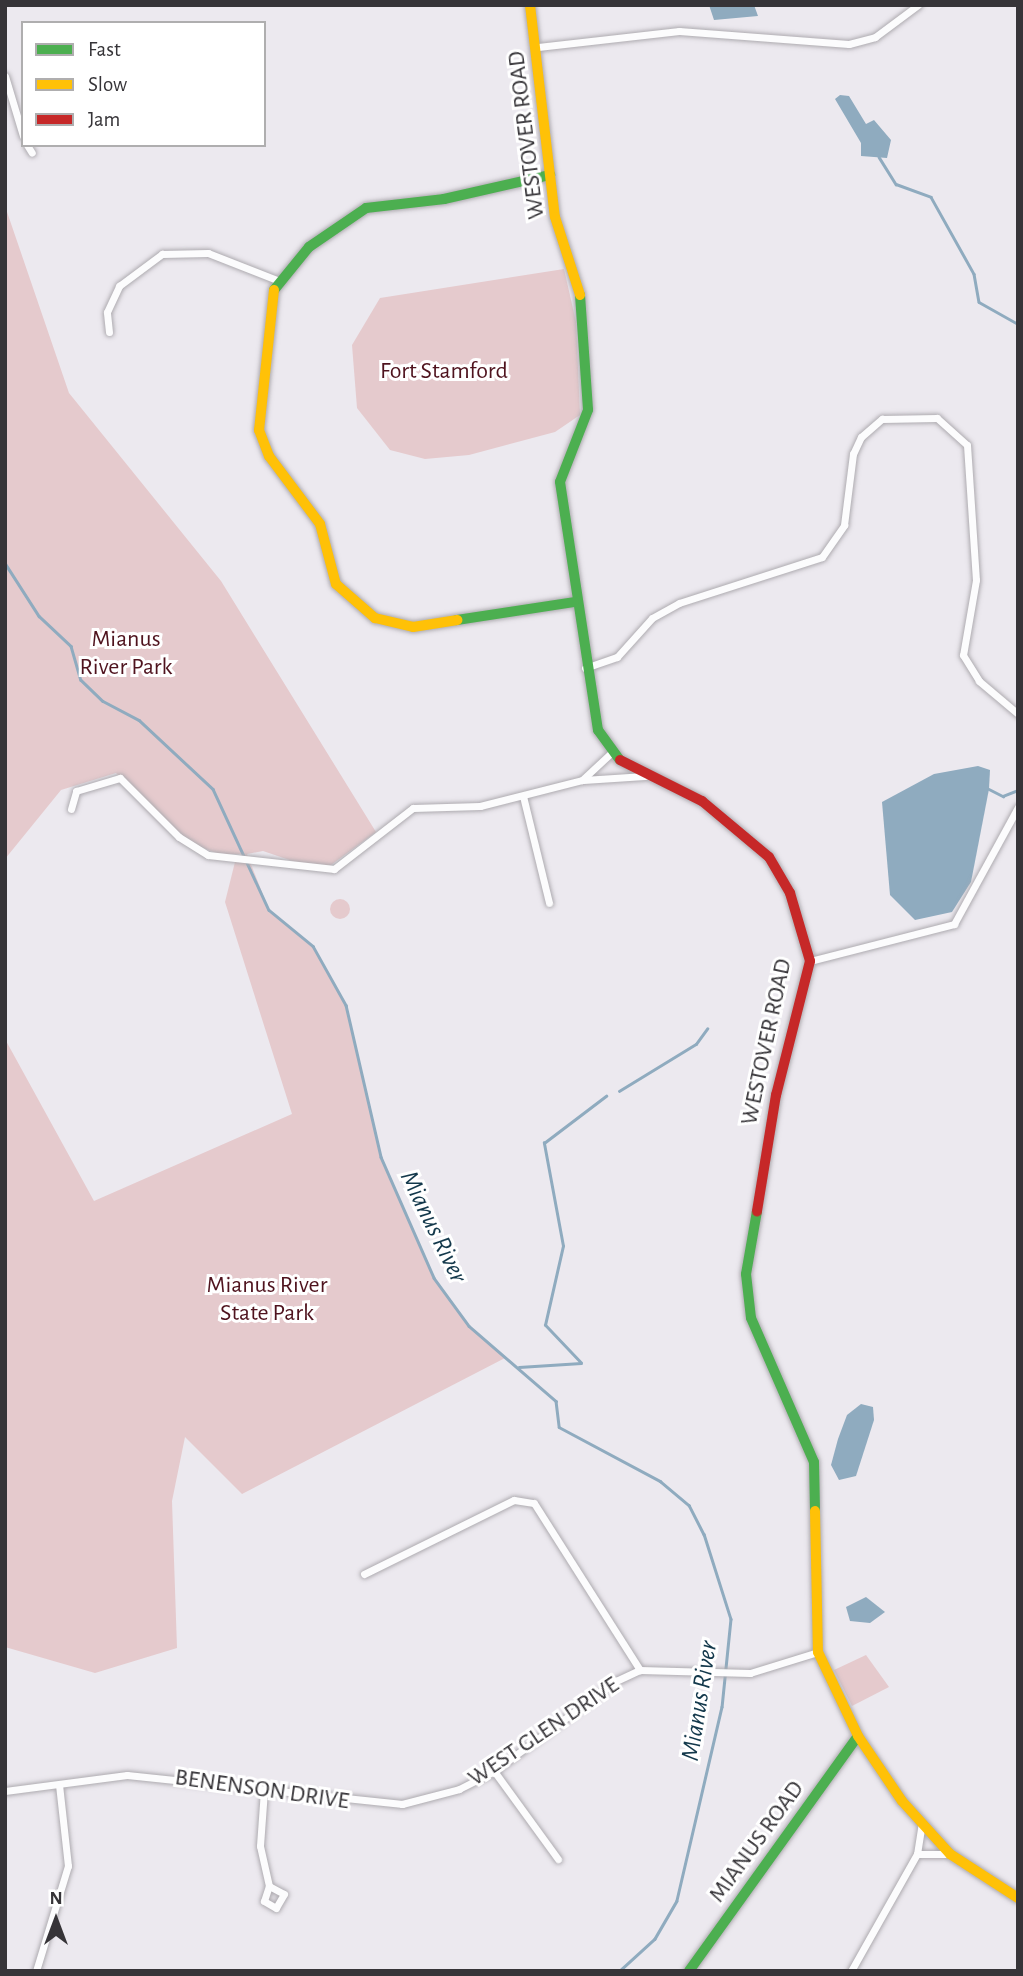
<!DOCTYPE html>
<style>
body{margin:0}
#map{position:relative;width:1023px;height:1976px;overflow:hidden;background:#ece9ef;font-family:"Alegreya Sans",sans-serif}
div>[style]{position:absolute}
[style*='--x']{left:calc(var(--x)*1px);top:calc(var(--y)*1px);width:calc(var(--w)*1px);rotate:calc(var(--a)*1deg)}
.green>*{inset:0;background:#e5cacd}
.round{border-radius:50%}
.water>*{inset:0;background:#8fabbf}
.stream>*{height:2.5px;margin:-1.25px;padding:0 1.25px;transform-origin:1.25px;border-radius:1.25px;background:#8fabbf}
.roads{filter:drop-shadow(0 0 2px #aeabb0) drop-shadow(0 0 2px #aeabb0)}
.street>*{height:7px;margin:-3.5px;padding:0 3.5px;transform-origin:3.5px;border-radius:3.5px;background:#fcfcfd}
.fast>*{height:10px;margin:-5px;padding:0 5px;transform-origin:5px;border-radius:5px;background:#4caf50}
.slow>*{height:10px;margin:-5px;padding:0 5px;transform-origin:5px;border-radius:5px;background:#ffc107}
.jam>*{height:10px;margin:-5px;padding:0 5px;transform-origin:5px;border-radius:5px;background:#c62828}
span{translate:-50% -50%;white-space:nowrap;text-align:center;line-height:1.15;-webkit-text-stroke:6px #fff;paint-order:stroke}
.street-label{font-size:24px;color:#363438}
.park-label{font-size:24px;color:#4f131e}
.water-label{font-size:26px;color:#13384b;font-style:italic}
.frame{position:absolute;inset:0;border:7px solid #363438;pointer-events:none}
.legend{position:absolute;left:21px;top:21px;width:245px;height:126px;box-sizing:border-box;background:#fff;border:2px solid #afaeaf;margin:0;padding:9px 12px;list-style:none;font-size:21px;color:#363438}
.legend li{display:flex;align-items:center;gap:14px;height:35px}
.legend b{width:35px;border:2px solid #afaeaf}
.north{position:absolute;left:21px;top:1885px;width:70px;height:70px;-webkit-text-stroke:5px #fff;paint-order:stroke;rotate:0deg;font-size:19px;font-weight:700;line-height:28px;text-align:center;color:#363438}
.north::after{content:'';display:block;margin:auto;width:24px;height:32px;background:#363438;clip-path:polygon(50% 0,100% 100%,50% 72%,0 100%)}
</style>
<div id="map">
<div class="green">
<div style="clip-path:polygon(5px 206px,69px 393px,221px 581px,376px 832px,331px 865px,313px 868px,263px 851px,247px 854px,269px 910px,313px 946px,346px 1005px,381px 1157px,434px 1278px,469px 1326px,505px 1358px,242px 1494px,185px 1437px,172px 1501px,177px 1648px,95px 1673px,5px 1647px,5px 1039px,94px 1201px,292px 1114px,225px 902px,236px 858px,243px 854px,219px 854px,190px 843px,116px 773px,61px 790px,5px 859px)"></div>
<div style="clip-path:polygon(564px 269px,576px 322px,580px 415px,555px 432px,469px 455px,425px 459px,390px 450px,357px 408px,352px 345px,380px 298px)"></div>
<div class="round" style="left:330px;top:899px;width:20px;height:20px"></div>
<div style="clip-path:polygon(866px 1655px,889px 1687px,852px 1706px,834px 1670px)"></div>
</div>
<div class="water">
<div style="clip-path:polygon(709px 5px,754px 5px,758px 16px,714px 20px)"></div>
<div style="clip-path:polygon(840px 95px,849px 96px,866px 124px,874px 120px,891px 140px,887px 158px,861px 156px,861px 143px,835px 99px)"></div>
<div style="clip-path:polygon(978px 766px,990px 770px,989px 789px,971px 882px,952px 912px,915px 920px,890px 895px,882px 802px,934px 774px)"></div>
<div style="clip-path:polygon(861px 1404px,873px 1407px,874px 1420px,856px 1476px,839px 1480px,831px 1465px,838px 1439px,847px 1415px)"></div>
<div style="clip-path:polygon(866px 1597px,885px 1612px,870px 1623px,850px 1621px,846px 1607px)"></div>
</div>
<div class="stream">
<div style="--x:879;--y:157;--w:32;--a:58"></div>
<div style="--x:896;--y:184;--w:37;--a:20"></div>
<div style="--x:931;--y:197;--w:88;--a:60.8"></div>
<div style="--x:974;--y:274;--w:28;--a:80"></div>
<div style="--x:979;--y:302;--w:45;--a:29.4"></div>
<div style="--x:5;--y:563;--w:63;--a:57.3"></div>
<div style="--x:39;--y:616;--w:44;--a:43.2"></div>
<div style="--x:71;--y:646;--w:35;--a:74"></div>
<div style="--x:81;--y:680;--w:30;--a:44"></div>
<div style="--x:103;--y:701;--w:41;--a:27.8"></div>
<div style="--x:139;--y:720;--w:101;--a:43"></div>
<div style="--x:213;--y:789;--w:133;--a:65.2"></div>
<div style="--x:269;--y:910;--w:57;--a:39.3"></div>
<div style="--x:313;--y:946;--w:68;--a:60.8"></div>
<div style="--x:346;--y:1005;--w:156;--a:77"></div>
<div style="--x:381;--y:1157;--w:132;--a:66.3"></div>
<div style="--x:434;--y:1278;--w:59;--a:53.9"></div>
<div style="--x:469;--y:1326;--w:115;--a:40.8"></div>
<div style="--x:556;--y:1401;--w:26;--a:83"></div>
<div style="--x:559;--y:1427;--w:115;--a:28.1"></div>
<div style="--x:660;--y:1481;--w:38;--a:40"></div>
<div style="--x:689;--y:1505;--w:33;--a:63"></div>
<div style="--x:704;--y:1534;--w:89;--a:72.4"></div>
<div style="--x:731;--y:1619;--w:88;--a:95.8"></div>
<div style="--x:722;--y:1707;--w:199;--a:103.1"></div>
<div style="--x:677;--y:1901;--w:44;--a:120.1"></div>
<div style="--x:655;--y:1939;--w:47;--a:137.6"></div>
<div style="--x:989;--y:789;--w:16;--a:27"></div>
<div style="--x:1003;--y:796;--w:16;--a:-22"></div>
<div style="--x:619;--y:1091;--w:90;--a:-31.4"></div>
<div style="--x:696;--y:1044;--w:19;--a:-54"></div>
<div style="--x:519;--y:1367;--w:62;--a:-3.7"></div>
<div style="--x:581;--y:1363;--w:52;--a:-133.5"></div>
<div style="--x:545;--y:1325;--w:81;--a:-77.2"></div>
<div style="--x:563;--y:1246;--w:105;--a:-100.5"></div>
<div style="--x:544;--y:1143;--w:78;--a:-37.2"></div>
</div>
<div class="roads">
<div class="street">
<div style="--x:538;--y:47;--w:142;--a:-6.5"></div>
<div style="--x:679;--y:31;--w:170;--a:4.4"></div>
<div style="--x:849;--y:44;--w:27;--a:-15"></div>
<div style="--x:875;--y:37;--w:54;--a:-36.7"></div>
<div style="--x:5;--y:76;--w:63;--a:73.3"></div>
<div style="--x:27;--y:145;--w:9;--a:58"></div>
<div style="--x:109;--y:332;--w:20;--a:-96"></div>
<div style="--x:107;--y:312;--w:29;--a:-65"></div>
<div style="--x:119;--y:286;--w:54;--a:-36.7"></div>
<div style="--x:162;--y:254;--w:46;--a:-1.2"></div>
<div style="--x:208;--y:253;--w:74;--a:21.4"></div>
<div style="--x:585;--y:668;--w:34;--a:-19"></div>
<div style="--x:617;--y:657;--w:52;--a:-48.1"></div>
<div style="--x:652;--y:618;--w:31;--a:-29"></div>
<div style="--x:679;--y:603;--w:150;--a:-17.8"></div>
<div style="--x:822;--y:557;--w:39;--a:-55"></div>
<div style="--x:844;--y:525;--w:72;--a:-82.8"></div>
<div style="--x:853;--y:454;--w:19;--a:-65"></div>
<div style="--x:861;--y:437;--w:28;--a:-41"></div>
<div style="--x:882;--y:419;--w:55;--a:-1"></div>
<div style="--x:937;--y:418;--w:40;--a:42"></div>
<div style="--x:967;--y:445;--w:135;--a:86.2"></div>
<div style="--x:976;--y:580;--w:76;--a:99.8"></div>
<div style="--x:963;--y:655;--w:31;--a:58"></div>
<div style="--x:979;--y:681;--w:51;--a:40.2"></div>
<div style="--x:583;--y:780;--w:62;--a:-3.7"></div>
<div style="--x:523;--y:796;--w:110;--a:76.3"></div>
<div style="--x:71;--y:809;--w:19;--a:-74"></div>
<div style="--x:76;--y:791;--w:46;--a:-16.5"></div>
<div style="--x:120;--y:778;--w:83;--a:45"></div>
<div style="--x:179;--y:837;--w:34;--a:32"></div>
<div style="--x:208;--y:855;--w:127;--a:6.3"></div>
<div style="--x:334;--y:869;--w:100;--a:-37.7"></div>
<div style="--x:413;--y:808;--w:67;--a:-1.7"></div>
<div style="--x:480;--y:806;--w:105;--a:-14.3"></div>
<div style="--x:582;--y:780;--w:40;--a:-43"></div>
<div style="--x:810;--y:961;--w:149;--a:-14.4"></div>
<div style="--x:954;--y:924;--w:133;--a:-61.3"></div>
<div style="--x:364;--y:1574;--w:167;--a:-26.3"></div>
<div style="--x:514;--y:1500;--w:20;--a:9"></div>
<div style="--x:534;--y:1503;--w:198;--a:57.6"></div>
<div style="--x:494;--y:1771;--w:109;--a:54"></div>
<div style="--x:264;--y:1790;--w:56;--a:94.1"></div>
<div style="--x:260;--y:1846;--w:41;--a:77.3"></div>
<div style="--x:269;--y:1886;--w:17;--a:28"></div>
<div style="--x:284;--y:1894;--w:16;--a:120"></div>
<div style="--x:276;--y:1908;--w:14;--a:-150"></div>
<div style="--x:264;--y:1901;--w:16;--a:-72"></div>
<div style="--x:5;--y:1791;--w:123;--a:-7.5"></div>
<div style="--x:127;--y:1775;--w:277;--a:6"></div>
<div style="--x:402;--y:1804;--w:59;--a:-14.7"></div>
<div style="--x:459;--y:1789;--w:39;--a:-27"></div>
<div style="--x:494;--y:1771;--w:152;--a:-36.4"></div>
<div style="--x:616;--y:1681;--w:26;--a:-25"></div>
<div style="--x:640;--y:1670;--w:110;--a:1.6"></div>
<div style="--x:750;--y:1673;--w:71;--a:-17.2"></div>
<div style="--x:917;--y:1854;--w:33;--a:0"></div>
<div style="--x:36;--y:1971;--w:110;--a:-73.1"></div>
<div style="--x:68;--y:1866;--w:82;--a:-96.3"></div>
<div style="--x:851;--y:1971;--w:134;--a:-60.6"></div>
<div style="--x:917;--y:1854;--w:30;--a:-81"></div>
</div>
<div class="fast">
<div style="--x:274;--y:290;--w:55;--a:-50.9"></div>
<div style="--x:309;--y:247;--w:69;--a:-34.4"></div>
<div style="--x:366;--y:208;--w:79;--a:-6.6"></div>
<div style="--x:444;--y:199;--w:109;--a:-12.8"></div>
<div style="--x:580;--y:295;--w:115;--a:86"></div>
<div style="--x:588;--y:410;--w:77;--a:111.3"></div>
<div style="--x:560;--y:482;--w:251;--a:81.3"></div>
<div style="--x:598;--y:730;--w:37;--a:54"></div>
<div style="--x:457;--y:620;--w:118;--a:-8.7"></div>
<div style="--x:757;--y:1211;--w:64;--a:99.9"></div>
<div style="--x:746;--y:1274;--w:44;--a:83.5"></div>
<div style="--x:751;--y:1318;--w:157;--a:66.4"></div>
<div style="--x:814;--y:1462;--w:49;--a:88.8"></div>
<div style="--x:689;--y:1971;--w:289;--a:-54.3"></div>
</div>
<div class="slow">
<div style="--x:530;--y:5;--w:213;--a:83.3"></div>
<div style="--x:555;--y:217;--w:82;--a:72.2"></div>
<div style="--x:274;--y:290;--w:141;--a:96.1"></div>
<div style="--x:259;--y:430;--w:28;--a:69"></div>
<div style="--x:269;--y:456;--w:85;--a:53.1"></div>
<div style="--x:320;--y:524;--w:62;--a:75.1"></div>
<div style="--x:336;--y:584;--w:52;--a:41.1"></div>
<div style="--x:375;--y:618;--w:39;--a:13"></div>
<div style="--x:413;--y:627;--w:45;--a:-9"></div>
<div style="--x:815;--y:1511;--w:141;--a:88.8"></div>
<div style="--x:818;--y:1652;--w:93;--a:64.5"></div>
<div style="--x:858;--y:1736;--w:78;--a:55.9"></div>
<div style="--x:902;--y:1801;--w:72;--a:47.8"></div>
<div style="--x:950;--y:1854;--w:81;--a:32.9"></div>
</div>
<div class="jam">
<div style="--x:620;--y:760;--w:92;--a:26.6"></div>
<div style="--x:702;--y:801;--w:87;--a:39.9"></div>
<div style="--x:769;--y:857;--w:42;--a:59.7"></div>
<div style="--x:790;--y:893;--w:71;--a:73.6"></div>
<div style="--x:810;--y:961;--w:138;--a:104.2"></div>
<div style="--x:776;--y:1095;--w:118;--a:99.3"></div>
</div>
</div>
<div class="street-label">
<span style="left:527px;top:135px;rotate:-97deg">WESTOVER ROAD</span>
<span style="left:767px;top:1042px;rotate:-78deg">WESTOVER ROAD</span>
<span style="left:544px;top:1732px;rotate:-34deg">WEST GLEN DRIVE</span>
<span style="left:262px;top:1790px;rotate:8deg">BENENSON DRIVE</span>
<span style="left:757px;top:1842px;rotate:-54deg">MIANUS ROAD</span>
</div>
<div class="park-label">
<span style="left:444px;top:372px">Fort Stamford</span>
<span style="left:126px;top:654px">Mianus<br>River Park</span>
<span style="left:267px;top:1300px">Mianus River<br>State Park</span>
</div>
<div class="water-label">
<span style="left:433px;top:1227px;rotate:64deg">Mianus River</span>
<span style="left:700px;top:1701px;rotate:-81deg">Mianus River</span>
</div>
<div class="frame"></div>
<ul class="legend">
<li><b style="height:9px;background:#4caf50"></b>Fast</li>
<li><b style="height:9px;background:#ffc107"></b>Slow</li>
<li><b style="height:9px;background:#c62828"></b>Jam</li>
</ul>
<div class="north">N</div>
</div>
